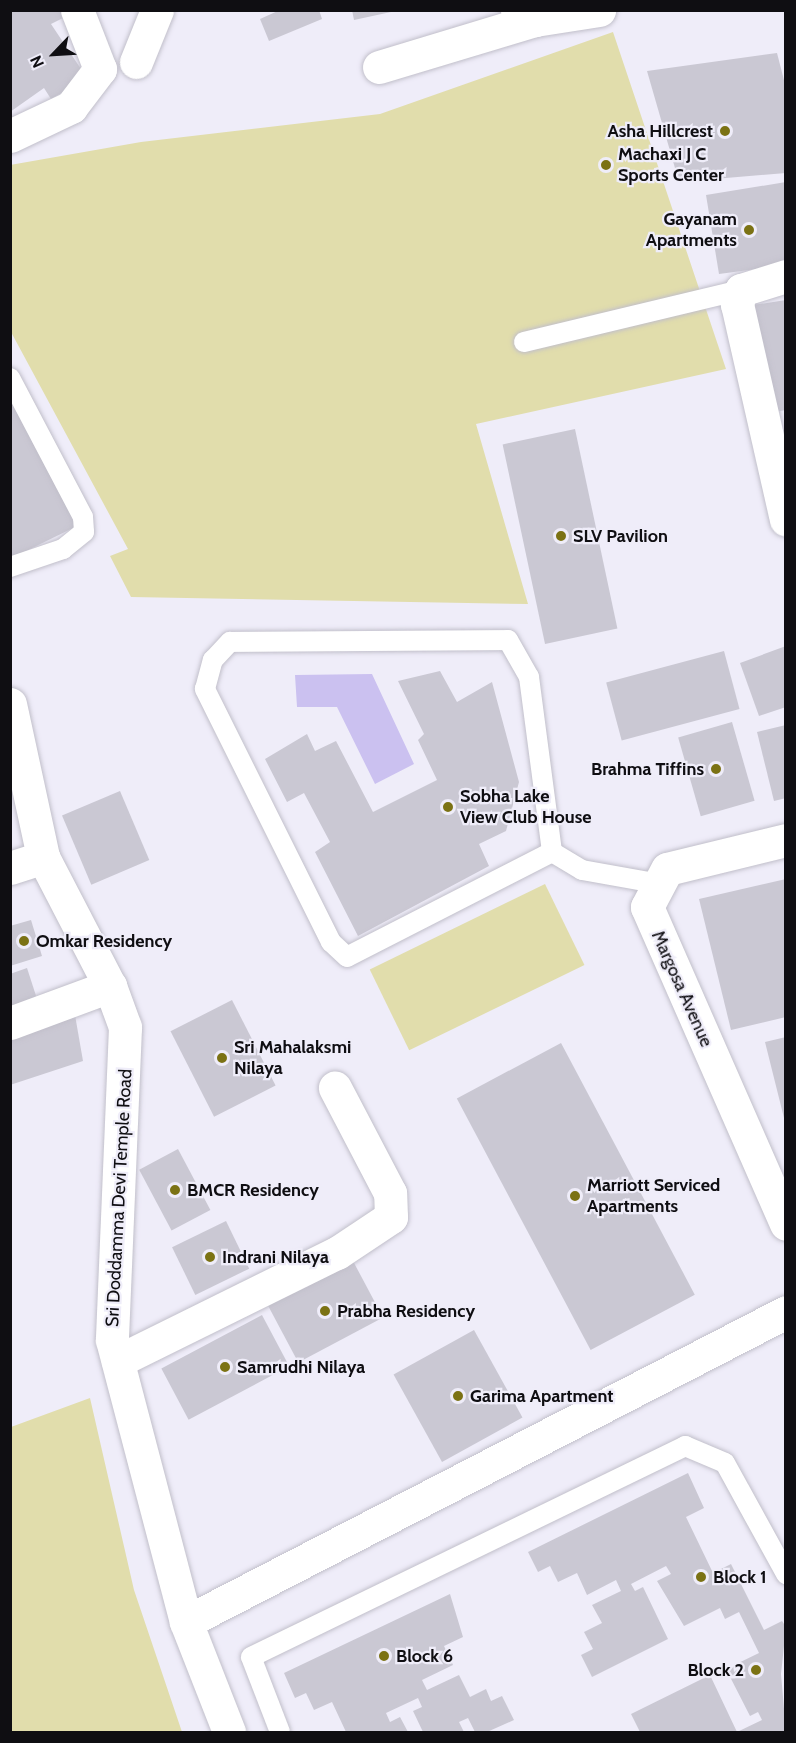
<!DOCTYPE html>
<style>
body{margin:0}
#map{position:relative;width:796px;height:1743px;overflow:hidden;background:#efedf9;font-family:Cabin,sans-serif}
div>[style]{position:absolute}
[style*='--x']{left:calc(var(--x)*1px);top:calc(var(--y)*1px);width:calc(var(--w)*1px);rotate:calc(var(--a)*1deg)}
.green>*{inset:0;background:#e1ddac;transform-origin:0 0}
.water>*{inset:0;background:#cbc1f0}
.building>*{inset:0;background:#cac8d3;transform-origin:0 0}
.roads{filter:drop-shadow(0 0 2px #c1bfca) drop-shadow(0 0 2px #c1bfca)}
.lane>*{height:20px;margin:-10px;padding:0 10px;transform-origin:10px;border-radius:10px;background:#fff}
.street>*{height:33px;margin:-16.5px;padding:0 16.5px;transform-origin:16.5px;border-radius:16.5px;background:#fff}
.secondary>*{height:33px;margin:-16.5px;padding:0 16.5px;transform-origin:16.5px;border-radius:16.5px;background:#fff}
.dots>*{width:16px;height:16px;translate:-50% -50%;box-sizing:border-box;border:3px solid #efedf9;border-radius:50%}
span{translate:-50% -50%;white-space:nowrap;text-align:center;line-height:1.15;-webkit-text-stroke:4.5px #efedf9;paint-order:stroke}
.poi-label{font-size:18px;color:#0f0e12;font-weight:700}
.right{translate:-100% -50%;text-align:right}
.left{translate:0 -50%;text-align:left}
.street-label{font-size:18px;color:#0f0e12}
.frame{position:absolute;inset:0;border:12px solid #0f0e12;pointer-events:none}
.north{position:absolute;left:24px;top:24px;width:60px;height:60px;-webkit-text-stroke:4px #efedf9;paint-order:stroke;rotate:245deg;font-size:16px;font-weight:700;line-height:24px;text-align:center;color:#0f0e12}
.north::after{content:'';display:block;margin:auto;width:21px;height:27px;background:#0f0e12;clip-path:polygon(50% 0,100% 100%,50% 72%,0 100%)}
</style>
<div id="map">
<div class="green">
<div style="clip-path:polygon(613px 32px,726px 369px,476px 424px,528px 604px,131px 597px,110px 556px,128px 549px,11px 332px,10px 165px,141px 142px,380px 114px)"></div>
<div style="left:545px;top:884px;width:90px;height:195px;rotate:64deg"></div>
<div style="clip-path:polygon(90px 1398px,134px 1590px,182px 1732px,11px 1732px,11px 1427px)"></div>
</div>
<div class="water">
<div style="clip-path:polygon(372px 674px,414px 764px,375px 784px,337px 707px,297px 707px,295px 675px)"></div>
</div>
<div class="building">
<div style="clip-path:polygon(10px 10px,65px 10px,67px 16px,51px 24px,87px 78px,51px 99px,44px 88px,10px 112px)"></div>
<div style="clip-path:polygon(280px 10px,319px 10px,322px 19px,269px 41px,260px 19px)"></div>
<div style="clip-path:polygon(352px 10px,391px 10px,391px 12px,354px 20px)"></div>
<div style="clip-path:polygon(777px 53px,786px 88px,786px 173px,679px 182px,647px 71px)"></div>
<div style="clip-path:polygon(786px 182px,786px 265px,719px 274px,706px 195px)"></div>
<div style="clip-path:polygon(786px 300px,786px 410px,769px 413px,753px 305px)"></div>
<div style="clip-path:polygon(10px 400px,77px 526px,10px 559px)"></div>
<div style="left:575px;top:429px;width:204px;height:74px;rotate:78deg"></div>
<div style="clip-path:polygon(786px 646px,786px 707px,759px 716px,740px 663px)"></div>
<div style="left:724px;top:651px;width:60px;height:122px;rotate:75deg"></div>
<div style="clip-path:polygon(440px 671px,457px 702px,492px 682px,519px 782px,506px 831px,479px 844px,489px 866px,358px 936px,315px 852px,330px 842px,304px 793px,287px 802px,265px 759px,307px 734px,315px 751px,336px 741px,373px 812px,437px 780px,418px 740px,424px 734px,398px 681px)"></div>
<div style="left:732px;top:722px;width:82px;height:56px;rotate:74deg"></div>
<div style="clip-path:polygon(786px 725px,786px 798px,774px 801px,757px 732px)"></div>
<div style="left:120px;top:791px;width:75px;height:63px;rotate:67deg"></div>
<div style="clip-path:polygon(786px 879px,786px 1017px,731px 1030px,699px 899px)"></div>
<div style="clip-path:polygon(31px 920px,42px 956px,10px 966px,10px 926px)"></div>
<div style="clip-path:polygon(27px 968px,39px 1005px,10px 1014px,10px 974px)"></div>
<div style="left:232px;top:1000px;width:96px;height:69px;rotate:63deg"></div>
<div style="clip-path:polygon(75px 1015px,83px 1061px,10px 1085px,10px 1039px)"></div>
<div style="clip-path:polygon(786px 1037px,786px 1122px,785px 1122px,765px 1042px)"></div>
<div style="left:561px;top:1043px;width:285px;height:118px;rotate:62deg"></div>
<div style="left:178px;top:1149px;width:69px;height:44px;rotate:62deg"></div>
<div style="left:226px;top:1221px;width:53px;height:60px;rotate:64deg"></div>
<div style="left:353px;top:1261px;width:64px;height:96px;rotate:62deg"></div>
<div style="left:262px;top:1315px;width:58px;height:114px;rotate:62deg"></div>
<div style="left:474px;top:1330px;width:100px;height:92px;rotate:61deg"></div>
<div style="clip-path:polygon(688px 1473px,704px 1508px,686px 1517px,713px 1573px,731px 1564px,764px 1630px,782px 1621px,786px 1627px,781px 1674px,786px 1732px,640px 1732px,631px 1714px,710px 1675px,737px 1732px,762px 1720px,758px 1712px,750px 1716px,726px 1669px,759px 1653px,739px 1612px,725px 1619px,720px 1608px,684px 1626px,657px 1581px,671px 1574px,666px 1566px,631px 1584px,635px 1591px,643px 1587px,668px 1639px,592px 1677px,581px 1655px,593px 1649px,584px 1632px,602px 1623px,592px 1605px,621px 1591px,616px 1580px,587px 1595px,577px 1573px,558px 1582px,550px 1566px,538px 1572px,528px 1552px)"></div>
<div style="clip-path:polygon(450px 1594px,463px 1637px,444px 1646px,453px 1665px,422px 1680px,427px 1690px,459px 1675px,470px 1697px,486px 1689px,491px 1701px,502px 1696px,514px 1720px,487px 1732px,475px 1732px,468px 1718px,459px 1722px,464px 1732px,423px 1732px,413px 1711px,422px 1707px,418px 1698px,386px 1713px,390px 1722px,400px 1717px,408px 1732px,346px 1732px,332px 1702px,314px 1710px,306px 1693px,295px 1698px,284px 1673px)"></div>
</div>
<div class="roads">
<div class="lane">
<div style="--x:524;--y:342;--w:223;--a:-13.5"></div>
<div style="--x:10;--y:378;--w:157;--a:62.3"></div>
<div style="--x:83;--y:517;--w:15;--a:86"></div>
<div style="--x:84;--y:532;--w:27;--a:141"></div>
<div style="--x:63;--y:549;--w:56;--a:161.2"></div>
<div style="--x:552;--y:852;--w:230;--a:152.9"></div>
<div style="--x:347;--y:957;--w:22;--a:-137"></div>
<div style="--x:331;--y:942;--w:283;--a:-116.5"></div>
<div style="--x:205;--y:689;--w:30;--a:-75"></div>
<div style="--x:213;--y:660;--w:25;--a:-47"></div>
<div style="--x:230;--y:642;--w:278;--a:-0.4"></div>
<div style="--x:508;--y:640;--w:43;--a:60.4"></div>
<div style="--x:529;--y:677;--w:177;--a:82.5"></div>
<div style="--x:552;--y:852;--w:35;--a:31"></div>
<div style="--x:582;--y:870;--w:74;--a:10.1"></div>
<div style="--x:280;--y:1732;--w:80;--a:-111.1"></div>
<div style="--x:251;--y:1657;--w:483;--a:-25.9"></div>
<div style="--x:685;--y:1446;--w:43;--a:23"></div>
<div style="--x:725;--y:1463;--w:127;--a:61.2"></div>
</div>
<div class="street">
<div style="--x:517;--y:10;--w:21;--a:29"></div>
<div style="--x:535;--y:20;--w:65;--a:-8.9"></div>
<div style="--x:136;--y:62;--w:56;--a:-68"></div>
<div style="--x:379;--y:67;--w:163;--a:-16.8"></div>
<div style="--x:10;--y:136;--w:68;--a:-25.4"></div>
<div style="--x:71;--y:107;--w:48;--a:-52.7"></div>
<div style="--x:100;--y:69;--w:63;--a:-111.3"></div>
<div style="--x:786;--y:276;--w:47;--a:162.7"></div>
<div style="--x:741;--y:290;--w:15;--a:106"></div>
<div style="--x:737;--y:304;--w:221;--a:77.2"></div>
<div style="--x:786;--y:840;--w:122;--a:166.3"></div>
<div style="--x:667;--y:869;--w:43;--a:117.8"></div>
<div style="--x:647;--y:907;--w:346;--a:66.3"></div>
<div style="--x:10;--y:868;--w:35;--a:-18"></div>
<div style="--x:10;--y:1023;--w:107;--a:-20.3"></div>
<div style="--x:118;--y:1361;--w:244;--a:-26.3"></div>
<div style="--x:337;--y:1253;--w:65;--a:-33.7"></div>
<div style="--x:391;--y:1217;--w:24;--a:-92"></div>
<div style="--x:390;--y:1193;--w:119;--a:-117.6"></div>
<div style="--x:186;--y:1622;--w:675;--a:-27.32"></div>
</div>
<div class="secondary">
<div style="--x:10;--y:704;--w:157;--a:77.8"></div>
<div style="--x:43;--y:857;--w:145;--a:62.6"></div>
<div style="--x:110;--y:986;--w:44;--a:69.9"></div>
<div style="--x:125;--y:1027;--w:313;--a:92.4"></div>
<div style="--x:112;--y:1340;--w:292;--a:75.3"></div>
<div style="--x:186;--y:1622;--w:118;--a:68.6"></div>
</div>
</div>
<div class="dots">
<div style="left:725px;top:131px;background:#7b7214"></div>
<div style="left:606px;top:165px;background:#7b7214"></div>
<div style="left:749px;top:230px;background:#7b7214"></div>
<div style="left:561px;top:536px;background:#7b7214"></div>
<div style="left:716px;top:769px;background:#7b7214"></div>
<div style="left:448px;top:807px;background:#7b7214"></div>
<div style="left:24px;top:941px;background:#7b7214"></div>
<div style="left:222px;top:1058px;background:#7b7214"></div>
<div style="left:175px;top:1190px;background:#7b7214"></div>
<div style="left:575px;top:1196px;background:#7b7214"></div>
<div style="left:210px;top:1257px;background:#7b7214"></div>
<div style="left:325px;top:1311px;background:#7b7214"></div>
<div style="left:225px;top:1367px;background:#7b7214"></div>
<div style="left:458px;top:1396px;background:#7b7214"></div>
<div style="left:701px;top:1577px;background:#7b7214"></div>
<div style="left:384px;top:1656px;background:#7b7214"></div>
<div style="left:756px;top:1670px;background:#7b7214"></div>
</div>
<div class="poi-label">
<span class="right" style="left:713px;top:131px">Asha Hillcrest</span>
<span class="left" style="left:618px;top:165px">Machaxi J C<br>Sports Center</span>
<span class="right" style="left:737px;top:230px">Gayanam<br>Apartments</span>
<span class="left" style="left:573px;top:536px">SLV Pavilion</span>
<span class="right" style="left:704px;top:769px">Brahma Tiffins</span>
<span class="left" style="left:460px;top:807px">Sobha Lake<br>View Club House</span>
<span class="left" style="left:36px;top:941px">Omkar Residency</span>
<span class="left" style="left:234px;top:1058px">Sri Mahalaksmi<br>Nilaya</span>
<span class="left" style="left:587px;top:1196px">Marriott Serviced<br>Apartments</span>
<span class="left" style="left:187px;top:1190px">BMCR Residency</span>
<span class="left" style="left:222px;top:1257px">Indrani Nilaya</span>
<span class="left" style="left:337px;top:1311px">Prabha Residency</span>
<span class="left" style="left:237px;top:1367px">Samrudhi Nilaya</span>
<span class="left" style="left:470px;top:1396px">Garima Apartment</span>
<span class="left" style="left:713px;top:1577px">Block 1</span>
<span class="left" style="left:396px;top:1656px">Block 6</span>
<span class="right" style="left:744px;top:1670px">Block 2</span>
</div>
<div class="street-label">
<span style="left:682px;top:989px;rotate:66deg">Margosa Avenue</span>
<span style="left:119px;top:1198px;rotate:-87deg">Sri Doddamma Devi Temple Road</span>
</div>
<div class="frame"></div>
<div class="north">N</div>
</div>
